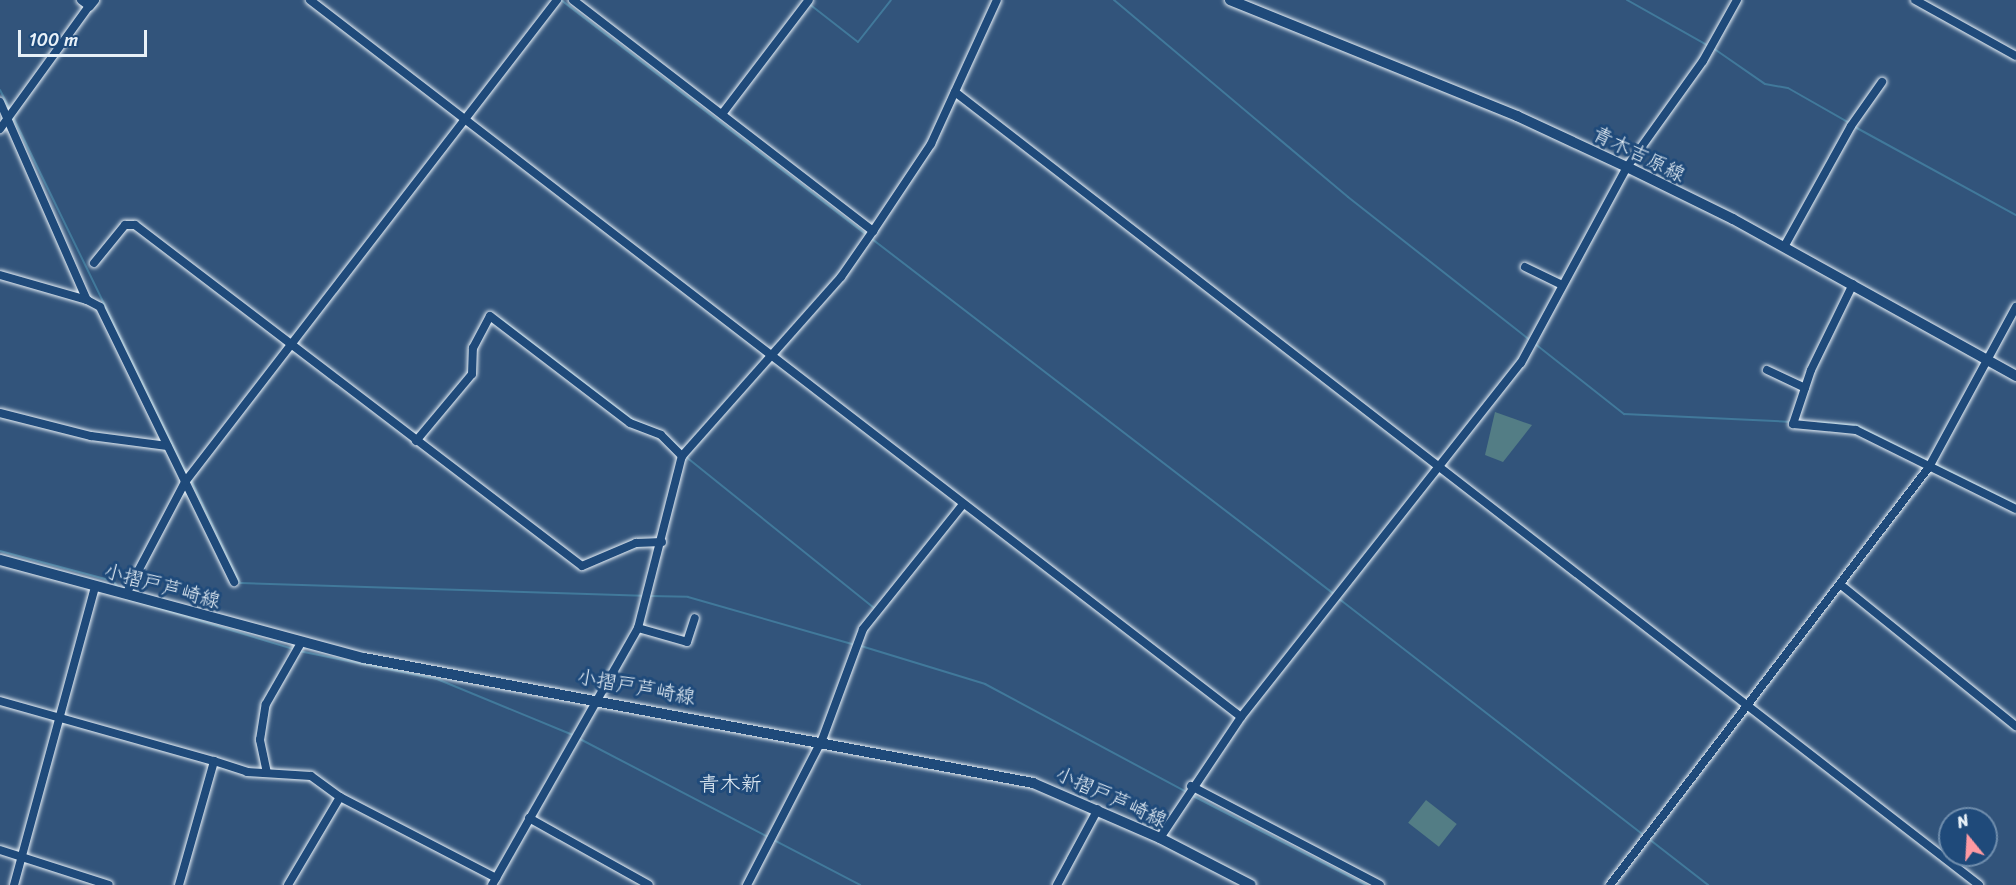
<!DOCTYPE html>
<meta charset="utf-8">
<style>
body{margin:0}
#map{position:relative;width:2016px;height:885px;overflow:hidden;background:#32547b;font-family:Sriracha,"Klee One",sans-serif}
div>[style]{position:absolute}
[style*='--x']{left:calc(var(--x)*1px);top:calc(var(--y)*1px);width:calc(var(--w)*1px);rotate:calc(var(--a)*1deg)}
.green>*{inset:0;background:#537d85;transform-origin:0 0}
.stream>*{height:2px;margin:-1px;padding:0 1px;transform-origin:1px;border-radius:1px;background:#41799b}
.roads{filter:drop-shadow(0 0 2px #e8f1f8) drop-shadow(0 0 2px #e8f1f8)}
.street>*{height:8px;margin:-4px;padding:0 4px;transform-origin:4px;border-radius:4px;background:#1f4a7a}
.secondary>*{height:10px;margin:-5px;padding:0 5px;transform-origin:5px;border-radius:5px;background:#1f4a7a}
span{translate:-50% -50%;white-space:nowrap;text-align:center;line-height:1.15;-webkit-text-stroke:6px #1f4a7a;paint-order:stroke}
.street-label{font-size:20px;color:#e8f1f8}
.neighbourhood-label{font-size:21px;color:#e8f1f8}
.north{position:absolute;left:1938px;top:807px;width:60px;height:60px;box-sizing:border-box;background:#1f4a7a;border:2px solid #6f8dac;border-radius:50%;rotate:342deg;font-size:16px;font-weight:700;line-height:24px;text-align:center;color:#e8f1f8}
.north::after{content:'';display:block;margin:auto;width:21px;height:27px;background:#ff9aa2;clip-path:polygon(50% 0,100% 100%,50% 72%,0 100%)}
.scale{position:absolute;left:18px;top:30px;width:129px;height:27px;box-sizing:border-box;border:3px solid #e8f1f8;border-top:0;padding-left:8px;font-size:18px;line-height:21px;white-space:nowrap;color:#e8f1f8;-webkit-text-stroke:4px #1f4a7a;paint-order:stroke}
</style>
<div id="map">
<div class="green">
<div style="clip-path:polygon(1495px 412px,1532px 425px,1503px 462px,1485px 455px)"></div>
<div style="left:1426px;top:800px;width:39px;height:29px;rotate:38deg"></div>
</div>
<div class="stream">
<div style="--x:561;--y:0;--w:975;--a:37.54"></div>
<div style="--x:1114;--y:0;--w:306;--a:40.1"></div>
<div style="--x:1348;--y:197;--w:231;--a:38.2"></div>
<div style="--x:1627;--y:0;--w:92;--a:29.4"></div>
<div style="--x:808;--y:3;--w:63;--a:38"></div>
<div style="--x:858;--y:42;--w:53;--a:-51.8"></div>
<div style="--x:1713;--y:48;--w:63;--a:34.7"></div>
<div style="--x:1765;--y:84;--w:23;--a:10"></div>
<div style="--x:1788;--y:88;--w:73;--a:29.7"></div>
<div style="--x:0;--y:90;--w:25;--a:63"></div>
<div style="--x:13;--y:117;--w:396;--a:64"></div>
<div style="--x:1855;--y:127;--w:183;--a:28.7"></div>
<div style="--x:501;--y:319;--w:166;--a:37.4"></div>
<div style="--x:633;--y:420;--w:29;--a:22"></div>
<div style="--x:1534;--y:343;--w:115;--a:38.3"></div>
<div style="--x:1624;--y:414;--w:168;--a:2.7"></div>
<div style="--x:1818;--y:422;--w:38;--a:5"></div>
<div style="--x:1856;--y:425;--w:83;--a:26.6"></div>
<div style="--x:674;--y:442;--w:12;--a:48"></div>
<div style="--x:685;--y:456;--w:243;--a:38.8"></div>
<div style="--x:1935;--y:464;--w:90;--a:26.3"></div>
<div style="--x:190;--y:478;--w:116;--a:64.5"></div>
<div style="--x:240;--y:583;--w:403;--a:1.8"></div>
<div style="--x:0;--y:551;--w:117;--a:14.9"></div>
<div style="--x:113;--y:581;--w:9;--a:49"></div>
<div style="--x:649;--y:596;--w:39;--a:1"></div>
<div style="--x:688;--y:597;--w:174;--a:16"></div>
<div style="--x:125;--y:598;--w:176;--a:16.9"></div>
<div style="--x:1338;--y:598;--w:387;--a:37.8"></div>
<div style="--x:861;--y:646;--w:130;--a:17"></div>
<div style="--x:985;--y:684;--w:230;--a:28.2"></div>
<div style="--x:299;--y:651;--w:141;--a:11.5"></div>
<div style="--x:437;--y:679;--w:147;--a:22.4"></div>
<div style="--x:578;--y:738;--w:318;--a:27.5"></div>
<div style="--x:1193;--y:796;--w:195;--a:27.2"></div>
<div style="--x:1649;--y:839;--w:75;--a:37.9"></div>
</div>
<div class="roads">
<div class="street">
<div style="--x:310;--y:0;--w:1175;--a:37.6"></div>
<div style="--x:573;--y:0;--w:379;--a:37.6"></div>
<div style="--x:1915;--y:0;--w:115;--a:29"></div>
<div style="--x:955;--y:92;--w:1295;--a:37.75"></div>
<div style="--x:0;--y:102;--w:216;--a:66.3"></div>
<div style="--x:87;--y:300;--w:15;--a:28"></div>
<div style="--x:100;--y:307;--w:306;--a:64"></div>
<div style="--x:722;--y:114;--w:143;--a:-52.7"></div>
<div style="--x:0;--y:129;--w:152;--a:-54.1"></div>
<div style="--x:89;--y:6;--w:10;--a:-143"></div>
<div style="--x:1784;--y:247;--w:138;--a:-61"></div>
<div style="--x:1851;--y:126;--w:54;--a:-54.8"></div>
<div style="--x:94;--y:263;--w:49;--a:-50.8"></div>
<div style="--x:125;--y:225;--w:10;--a:0"></div>
<div style="--x:135;--y:225;--w:562;--a:37.34"></div>
<div style="--x:582;--y:566;--w:59;--a:-23.1"></div>
<div style="--x:636;--y:543;--w:26;--a:-2"></div>
<div style="--x:1525;--y:267;--w:41;--a:25.9"></div>
<div style="--x:0;--y:275;--w:91;--a:16"></div>
<div style="--x:1853;--y:284;--w:96;--a:116"></div>
<div style="--x:1811;--y:370;--w:57;--a:108.4"></div>
<div style="--x:1793;--y:424;--w:63;--a:5.4"></div>
<div style="--x:1856;--y:430;--w:178;--a:26.3"></div>
<div style="--x:1767;--y:370;--w:42;--a:25.3"></div>
<div style="--x:0;--y:413;--w:94;--a:14.2"></div>
<div style="--x:91;--y:436;--w:77;--a:7.5"></div>
<div style="--x:416;--y:441;--w:87;--a:-50.1"></div>
<div style="--x:472;--y:374;--w:26;--a:-88"></div>
<div style="--x:473;--y:348;--w:36;--a:-62"></div>
<div style="--x:490;--y:316;--w:176;--a:37.4"></div>
<div style="--x:630;--y:423;--w:33;--a:21"></div>
<div style="--x:661;--y:435;--w:30;--a:45"></div>
<div style="--x:1841;--y:585;--w:225;--a:38.9"></div>
<div style="--x:126;--y:594;--w:127;--a:-62.2"></div>
<div style="--x:185;--y:482;--w:609;--a:-52.34"></div>
<div style="--x:638;--y:628;--w:51;--a:15.9"></div>
<div style="--x:687;--y:642;--w:25;--a:-72"></div>
<div style="--x:0;--y:701;--w:222;--a:15.7"></div>
<div style="--x:267;--y:773;--w:34;--a:-102"></div>
<div style="--x:260;--y:740;--w:36;--a:-81"></div>
<div style="--x:266;--y:704;--w:70;--a:-60.2"></div>
<div style="--x:1191;--y:786;--w:213;--a:27.6"></div>
<div style="--x:340;--y:797;--w:176;--a:27.4"></div>
<div style="--x:529;--y:818;--w:137;--a:29.2"></div>
<div style="--x:1160;--y:838;--w:146;--a:-56.2"></div>
<div style="--x:1241;--y:717;--w:451;--a:-51.7"></div>
<div style="--x:1521;--y:363;--w:223;--a:-61.6"></div>
<div style="--x:1627;--y:167;--w:130;--a:-54.4"></div>
<div style="--x:1703;--y:61;--w:70;--a:-60.9"></div>
<div style="--x:0;--y:850;--w:114;--a:17.8"></div>
<div style="--x:14;--y:885;--w:310;--a:-74.8"></div>
<div style="--x:179;--y:885;--w:129;--a:-74.2"></div>
<div style="--x:214;--y:761;--w:35;--a:18"></div>
<div style="--x:247;--y:772;--w:64;--a:3.6"></div>
<div style="--x:311;--y:776;--w:36;--a:36"></div>
<div style="--x:340;--y:797;--w:102;--a:120.6"></div>
<div style="--x:492;--y:885;--w:296;--a:-60.4"></div>
<div style="--x:638;--y:628;--w:178;--a:-75.7"></div>
<div style="--x:682;--y:456;--w:239;--a:-48.4"></div>
<div style="--x:841;--y:277;--w:56;--a:-55.2"></div>
<div style="--x:873;--y:231;--w:105;--a:-56.3"></div>
<div style="--x:931;--y:144;--w:158;--a:-65.4"></div>
<div style="--x:747;--y:885;--w:163;--a:-62.7"></div>
<div style="--x:822;--y:740;--w:118;--a:-69.7"></div>
<div style="--x:863;--y:629;--w:160;--a:-51.3"></div>
<div style="--x:1057;--y:885;--w:86;--a:-61.7"></div>
<div style="--x:1610;--y:885;--w:526;--a:-52.65"></div>
<div style="--x:1929;--y:467;--w:182;--a:-61.5"></div>
</div>
<div class="secondary">
<div style="--x:1230;--y:0;--w:310;--a:22"></div>
<div style="--x:1517;--y:116;--w:121;--a:24.9"></div>
<div style="--x:1627;--y:167;--w:118;--a:26.1"></div>
<div style="--x:1733;--y:219;--w:324;--a:29"></div>
<div style="--x:89;--y:6;--w:8;--a:-50"></div>
<div style="--x:0;--y:560;--w:377;--a:15.1"></div>
<div style="--x:364;--y:658;--w:681;--a:10.58"></div>
<div style="--x:1033;--y:783;--w:138;--a:23.4"></div>
<div style="--x:1160;--y:838;--w:102;--a:27.3"></div>
</div>
</div>
<div class="street-label">
<span style="left:1639px;top:154px;rotate:26deg">青木吉原線</span>
<span style="left:162px;top:586px;rotate:15deg">小摺戸芦崎線</span>
<span style="left:636px;top:687px;rotate:10deg">小摺戸芦崎線</span>
<span style="left:1111px;top:797px;rotate:24deg">小摺戸芦崎線</span>
</div>
<div class="neighbourhood-label">
<span style="left:730px;top:784px">青木新</span>
</div>
<div class="north">N</div>
<div class="scale">100 m</div>
</div>
